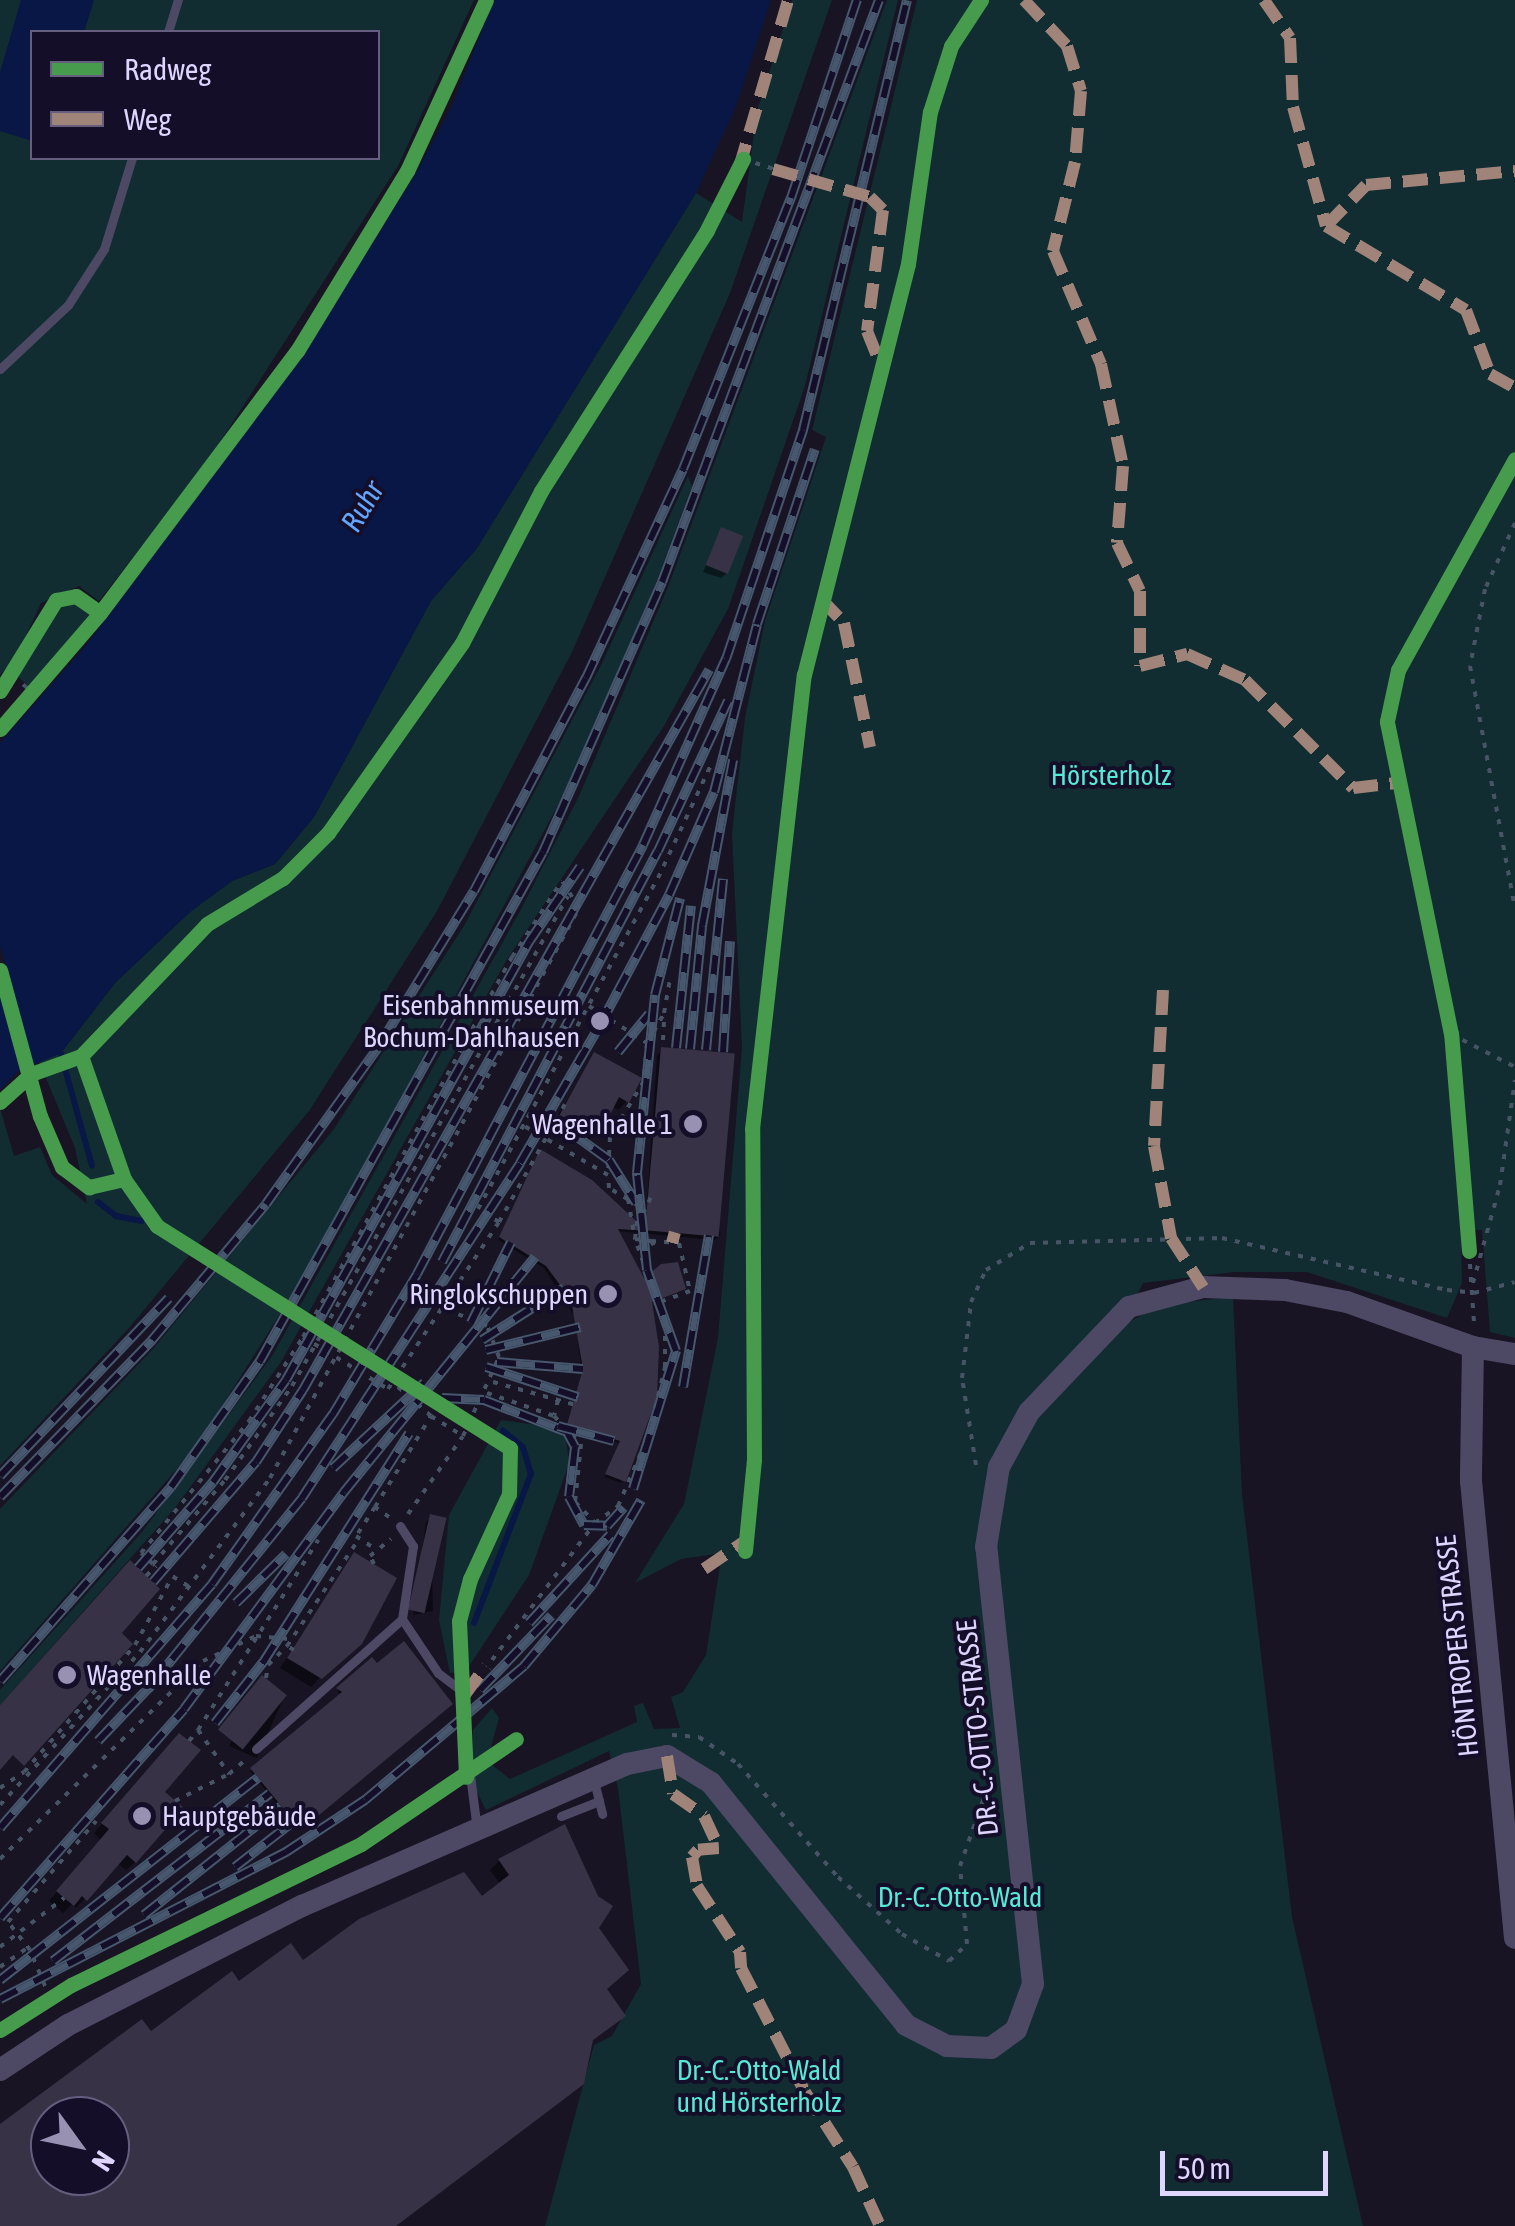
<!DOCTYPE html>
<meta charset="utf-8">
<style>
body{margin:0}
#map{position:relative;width:1515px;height:2226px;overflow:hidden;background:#181423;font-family:"Asap Condensed",sans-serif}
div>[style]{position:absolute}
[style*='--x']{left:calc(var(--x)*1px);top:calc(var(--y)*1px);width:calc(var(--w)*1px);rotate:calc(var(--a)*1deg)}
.green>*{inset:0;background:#112d31}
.water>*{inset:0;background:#081746}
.pier>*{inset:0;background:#181423}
.shadow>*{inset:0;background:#0007;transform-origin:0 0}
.stream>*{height:6px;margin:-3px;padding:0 3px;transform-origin:3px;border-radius:3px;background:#081746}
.building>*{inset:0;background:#373245;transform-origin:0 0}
.path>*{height:4px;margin-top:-2px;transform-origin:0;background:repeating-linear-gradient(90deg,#475465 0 5px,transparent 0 13px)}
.service>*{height:9px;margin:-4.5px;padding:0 4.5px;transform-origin:4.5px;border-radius:4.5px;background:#4d4864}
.tertiary>*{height:22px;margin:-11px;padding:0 11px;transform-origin:11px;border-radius:11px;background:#4d4864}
.rail>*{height:10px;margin-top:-5px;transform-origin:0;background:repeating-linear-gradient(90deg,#150e29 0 19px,#46576e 0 38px);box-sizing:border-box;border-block:2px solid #46576e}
.quiet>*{height:12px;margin-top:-6px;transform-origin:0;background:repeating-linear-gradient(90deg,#a18479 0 25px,transparent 0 37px)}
.cycleway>*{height:15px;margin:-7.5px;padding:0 7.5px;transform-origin:7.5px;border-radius:7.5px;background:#469c4c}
.dots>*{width:28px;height:28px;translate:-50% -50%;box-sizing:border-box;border:5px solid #150e29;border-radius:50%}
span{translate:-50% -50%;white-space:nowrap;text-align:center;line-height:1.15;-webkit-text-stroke:8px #150e29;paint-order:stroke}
.park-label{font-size:28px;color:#56ead6}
.poi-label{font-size:28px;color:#dfd5ff}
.right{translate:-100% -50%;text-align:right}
.left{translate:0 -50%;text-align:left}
.street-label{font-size:28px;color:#dfd5ff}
.water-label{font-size:30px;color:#63a6ff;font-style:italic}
.legend{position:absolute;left:30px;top:30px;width:350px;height:130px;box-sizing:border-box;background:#150e29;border:2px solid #665e7f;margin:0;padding:12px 18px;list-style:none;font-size:30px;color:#dfd5ff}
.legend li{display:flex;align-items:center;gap:20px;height:50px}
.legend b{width:50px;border:2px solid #665e7f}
.north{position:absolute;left:30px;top:2096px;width:100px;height:100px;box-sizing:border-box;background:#150e29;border:2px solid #665e7f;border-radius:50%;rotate:123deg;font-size:28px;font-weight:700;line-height:40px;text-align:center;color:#dfd5ff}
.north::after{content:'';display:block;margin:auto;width:35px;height:45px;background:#9991b2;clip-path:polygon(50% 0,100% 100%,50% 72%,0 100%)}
.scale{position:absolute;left:1160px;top:2151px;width:168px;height:45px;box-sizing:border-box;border:5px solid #dfd5ff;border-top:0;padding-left:12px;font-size:30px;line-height:35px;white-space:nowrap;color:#dfd5ff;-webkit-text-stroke:8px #150e29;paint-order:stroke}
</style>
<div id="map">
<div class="green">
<div style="clip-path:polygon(evenodd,0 0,474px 0,398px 166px,209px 459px,99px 601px,79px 586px,41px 603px,16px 657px,0 675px,0 0,32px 32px,378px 32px,378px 158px,32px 158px,32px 32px)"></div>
<div style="clip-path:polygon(792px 0,832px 0,730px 293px,572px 652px,437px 911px,309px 1111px,129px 1328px,0 1466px,0 1108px,14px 1156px,40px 1147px,52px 1175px,87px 1204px,75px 1148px,39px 1061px,61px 1053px,115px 983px,190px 912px,232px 881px,275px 864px,314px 817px,431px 601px,477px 548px,696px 193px,742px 222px,757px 111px)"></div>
<div style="clip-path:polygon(887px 0,898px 0,805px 386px,728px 609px,664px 726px,506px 961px,281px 1362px,175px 1508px,0 1705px,0 1690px,142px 1532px,272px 1356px,520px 911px,579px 796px,668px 587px)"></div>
<div style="clip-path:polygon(917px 0,1515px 0,1515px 1338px,1490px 1332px,1482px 1230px,1461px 1230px,1462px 1283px,1447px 1318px,1307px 1272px,1235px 1272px,1143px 1283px,1121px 1327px,1158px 1305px,1233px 1297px,1242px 1494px,1292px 1917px,1363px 2226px,545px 2226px,594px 2045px,612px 2036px,641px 1984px,618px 1788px,609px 1751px,486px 1810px,472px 1782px,473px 1730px,492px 1708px,499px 1718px,487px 1761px,510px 1779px,637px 1722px,634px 1706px,643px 1703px,654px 1729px,680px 1728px,671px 1697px,683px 1692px,706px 1655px,722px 1553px,681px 1559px,635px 1583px,684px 1504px,718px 1338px,742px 1048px,732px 833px,745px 718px,765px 621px,826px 437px,812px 430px)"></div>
<div style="clip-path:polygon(688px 476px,692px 486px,654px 588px,565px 792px,312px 1263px,197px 1446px,0 1671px,0 1509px,153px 1349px,334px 1129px,465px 924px,602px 663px)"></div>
<div style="clip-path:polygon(68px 599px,92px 613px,30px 687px,18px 677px,52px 612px)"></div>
<div style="clip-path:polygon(501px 1420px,545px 1426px,566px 1438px,569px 1464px,529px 1575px,466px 1671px,450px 1673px,439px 1620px,449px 1515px)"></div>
</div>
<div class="water">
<div style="clip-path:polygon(21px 0,94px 0,84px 32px,32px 32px,32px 141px,0 131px,0 72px)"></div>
<div style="clip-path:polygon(494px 0,771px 0,736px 106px,696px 193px,477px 548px,431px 601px,314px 817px,275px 864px,232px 881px,190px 912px,115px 983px,61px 1053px,17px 1072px,0 1090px,0 743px,88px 643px,303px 355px,415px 175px,452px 106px)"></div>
</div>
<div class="pier">
<div style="clip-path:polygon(0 946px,34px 1069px,23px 1075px,0 991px)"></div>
</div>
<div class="shadow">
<div style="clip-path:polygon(722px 530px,727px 573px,721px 578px,703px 572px)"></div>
<div style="clip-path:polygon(662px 1050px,721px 1234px,715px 1240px,616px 1231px,649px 1303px,621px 1483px,605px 1477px,620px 1443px,566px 1426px,582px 1374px,575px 1317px,544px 1268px,498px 1240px,538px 1154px,591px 1182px,645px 1232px,657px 1056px)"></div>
<div style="clip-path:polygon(594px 1055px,627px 1101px,618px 1110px,612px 1106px,587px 1144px,552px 1125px)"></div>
<div style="clip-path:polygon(431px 1517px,433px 1611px,413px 1615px,426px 1522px)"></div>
<div style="clip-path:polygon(354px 1555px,357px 1639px,311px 1687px,280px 1668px)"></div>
<div style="clip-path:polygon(372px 1660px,449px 1704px,298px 1830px,250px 1771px,343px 1695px,337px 1692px)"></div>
<div style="left:257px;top:1684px;width:30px;height:68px;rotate:24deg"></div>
<div style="clip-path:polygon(170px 1745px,162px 1792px,135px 1862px,126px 1870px,117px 1863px,76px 1908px,72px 1904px,63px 1913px,49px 1901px,101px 1840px,94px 1833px)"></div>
<div style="clip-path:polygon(evenodd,564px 1827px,596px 1928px,604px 1990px,590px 2042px,395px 2226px,0 2226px,0 2125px,238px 1984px,481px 1899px,501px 1885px,490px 1870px,499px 1861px,564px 1827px,50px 2116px,110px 2116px,110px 2176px,50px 2176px,50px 2116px)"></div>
</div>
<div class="stream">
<div style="--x:59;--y:1047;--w:123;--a:74.5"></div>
<div style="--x:98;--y:1202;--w:23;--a:38"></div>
<div style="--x:116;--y:1216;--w:26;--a:11"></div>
<div style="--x:474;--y:1623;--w:160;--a:-69.1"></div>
<div style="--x:531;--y:1474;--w:28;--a:-107"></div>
<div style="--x:523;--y:1447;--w:26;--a:-141"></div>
</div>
<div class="building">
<div style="left:721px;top:527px;width:24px;height:41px;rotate:22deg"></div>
<div style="left:661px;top:1047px;width:74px;height:184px;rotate:5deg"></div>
<div style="clip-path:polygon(594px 1052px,642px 1078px,629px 1103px,619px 1097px,599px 1137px,559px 1116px)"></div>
<div style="clip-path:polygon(540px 1149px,592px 1180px,647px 1231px,618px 1229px,644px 1278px,661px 1264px,678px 1262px,686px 1289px,652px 1302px,659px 1347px,657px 1397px,626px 1482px,605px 1474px,620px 1441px,567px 1424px,583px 1369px,571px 1300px,546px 1266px,499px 1237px)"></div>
<div style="left:430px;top:1514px;width:17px;height:98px;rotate:13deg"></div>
<div style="clip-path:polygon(354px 1552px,397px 1578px,362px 1644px,322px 1679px,287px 1658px)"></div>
<div style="clip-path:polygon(130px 1560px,160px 1589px,122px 1633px,133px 1644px,24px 1766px,13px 1755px,0 1770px,0 1705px)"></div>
<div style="clip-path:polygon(404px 1641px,453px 1704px,301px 1830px,250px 1768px,342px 1692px,336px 1688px,372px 1657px,377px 1663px)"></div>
<div style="left:262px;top:1675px;width:32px;height:70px;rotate:39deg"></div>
<div style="clip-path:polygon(179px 1733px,201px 1750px,165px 1792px,184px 1808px,136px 1863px,127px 1855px,87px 1901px,82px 1896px,74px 1906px,56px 1891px,109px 1829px,101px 1823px)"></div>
<div style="clip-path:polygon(evenodd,565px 1824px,598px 1896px,613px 1906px,599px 1928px,629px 1970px,607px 1989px,626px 2016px,593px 2040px,584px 2084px,396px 2226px,0 2226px,0 2124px,142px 2019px,151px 2031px,232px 1971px,239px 1981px,291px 1943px,303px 1960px,359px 1919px,464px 1872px,482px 1896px,509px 1875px,498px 1859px,565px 1824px,50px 2116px,110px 2116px,110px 2176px,50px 2176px,50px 2116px)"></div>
</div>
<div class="path">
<div style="--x:743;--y:159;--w:32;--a:18"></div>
<div style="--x:1515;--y:523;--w:72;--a:114.4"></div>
<div style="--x:1485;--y:589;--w:78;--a:101"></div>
<div style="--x:1470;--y:666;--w:247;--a:79.5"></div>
<div style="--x:13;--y:676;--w:26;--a:40"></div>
<div style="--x:589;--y:1006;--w:69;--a:32.5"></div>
<div style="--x:647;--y:1043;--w:38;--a:95"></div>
<div style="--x:644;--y:1081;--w:66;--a:121.3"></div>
<div style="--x:610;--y:1137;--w:38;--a:93"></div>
<div style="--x:1451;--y:1034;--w:72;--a:27.3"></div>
<div style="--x:663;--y:1040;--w:22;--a:-87"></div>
<div style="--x:647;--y:1043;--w:34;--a:-60"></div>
<div style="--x:664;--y:1013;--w:34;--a:-80"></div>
<div style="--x:628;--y:1199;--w:41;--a:80.1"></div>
<div style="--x:635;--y:1239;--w:16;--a:7"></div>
<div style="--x:651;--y:1241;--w:11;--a:56"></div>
<div style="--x:643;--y:1214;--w:21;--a:-65"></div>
<div style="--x:499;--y:1222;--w:135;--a:-60.8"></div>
<div style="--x:651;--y:1241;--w:28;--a:4"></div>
<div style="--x:679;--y:1243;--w:49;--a:77.1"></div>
<div style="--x:690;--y:1291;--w:33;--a:160"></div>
<div style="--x:1469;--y:1251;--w:72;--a:86"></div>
<div style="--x:1473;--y:1283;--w:102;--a:-74.6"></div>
<div style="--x:1500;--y:1185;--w:106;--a:-81.9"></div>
<div style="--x:303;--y:1337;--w:434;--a:-61.2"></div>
<div style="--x:512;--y:957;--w:91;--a:-56.7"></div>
<div style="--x:493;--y:1382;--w:86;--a:15.5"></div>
<div style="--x:487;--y:1393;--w:71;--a:18.9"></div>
<div style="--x:558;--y:1400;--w:16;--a:104"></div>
<div style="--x:554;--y:1416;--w:39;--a:46"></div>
<div style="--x:581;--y:1444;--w:58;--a:95.9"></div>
<div style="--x:575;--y:1502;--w:29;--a:46"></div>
<div style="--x:431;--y:1416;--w:38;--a:32"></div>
<div style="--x:463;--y:1436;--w:87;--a:-65.5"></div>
<div style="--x:499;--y:1357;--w:33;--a:-111"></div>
<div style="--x:487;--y:1326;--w:48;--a:-157.8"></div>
<div style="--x:976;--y:1465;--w:88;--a:-99.1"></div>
<div style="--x:962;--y:1378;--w:77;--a:-83.2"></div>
<div style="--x:971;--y:1302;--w:35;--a:-65"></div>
<div style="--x:986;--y:1270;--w:52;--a:-31.5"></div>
<div style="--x:1030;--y:1243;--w:192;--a:-1.5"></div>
<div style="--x:1222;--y:1238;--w:231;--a:13"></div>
<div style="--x:1447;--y:1290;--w:27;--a:6"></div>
<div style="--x:1474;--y:1293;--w:42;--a:-15"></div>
<div style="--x:375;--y:1507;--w:35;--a:123"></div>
<div style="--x:356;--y:1536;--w:23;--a:34"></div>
<div style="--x:408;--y:1514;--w:95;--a:-54.8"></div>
<div style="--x:389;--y:1517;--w:17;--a:-144"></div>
<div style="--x:375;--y:1507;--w:107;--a:-58.4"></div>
<div style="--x:431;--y:1416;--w:52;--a:-138.9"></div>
<div style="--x:153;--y:1564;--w:16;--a:-137"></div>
<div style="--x:141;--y:1553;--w:171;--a:-50.7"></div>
<div style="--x:249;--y:1421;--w:100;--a:-57.3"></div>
<div style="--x:303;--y:1337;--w:100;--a:31.5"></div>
<div style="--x:388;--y:1389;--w:201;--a:-56.4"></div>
<div style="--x:499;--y:1222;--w:25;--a:-148"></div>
<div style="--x:478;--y:1209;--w:377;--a:-61.5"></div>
<div style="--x:658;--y:878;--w:123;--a:-64.9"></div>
<div style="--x:374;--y:1564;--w:9;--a:-117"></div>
<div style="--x:370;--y:1556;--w:27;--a:-39"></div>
<div style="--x:146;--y:1576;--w:14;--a:-45"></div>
<div style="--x:188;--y:1586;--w:41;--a:-147.8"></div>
<div style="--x:153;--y:1564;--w:111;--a:-49.4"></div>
<div style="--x:225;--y:1480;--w:115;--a:-54.5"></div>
<div style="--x:292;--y:1386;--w:562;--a:-60.61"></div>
<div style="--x:294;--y:1650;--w:8;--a:-150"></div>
<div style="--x:287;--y:1646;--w:129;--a:-56.1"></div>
<div style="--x:492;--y:1660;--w:171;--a:-53.1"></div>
<div style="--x:595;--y:1523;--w:29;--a:-36"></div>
<div style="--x:618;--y:1506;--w:78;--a:-66.7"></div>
<div style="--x:649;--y:1434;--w:69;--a:-76.6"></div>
<div style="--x:665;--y:1367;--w:43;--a:-90"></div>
<div style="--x:665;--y:1324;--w:90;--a:-109.4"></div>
<div style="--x:635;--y:1239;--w:33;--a:-83"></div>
<div style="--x:639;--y:1206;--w:35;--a:-149"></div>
<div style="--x:609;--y:1188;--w:13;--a:-94"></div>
<div style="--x:608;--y:1175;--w:97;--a:-149.7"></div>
<div style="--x:266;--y:1678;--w:13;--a:-81"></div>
<div style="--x:268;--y:1665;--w:27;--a:-45"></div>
<div style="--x:198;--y:1730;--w:225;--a:-57.7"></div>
<div style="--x:672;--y:1735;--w:27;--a:4"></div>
<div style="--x:699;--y:1737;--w:47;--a:34.7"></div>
<div style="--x:738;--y:1764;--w:151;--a:48.5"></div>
<div style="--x:838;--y:1877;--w:86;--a:41.7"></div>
<div style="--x:902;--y:1934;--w:54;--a:29.9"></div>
<div style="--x:949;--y:1961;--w:25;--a:-43"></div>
<div style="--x:967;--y:1944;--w:78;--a:-95.1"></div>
<div style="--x:960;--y:1866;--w:82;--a:-70.7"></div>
<div style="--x:189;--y:1741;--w:14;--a:-51"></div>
<div style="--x:198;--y:1730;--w:54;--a:54.8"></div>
<div style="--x:229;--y:1774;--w:23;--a:-41"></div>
<div style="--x:0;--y:1788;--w:29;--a:-34"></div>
<div style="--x:24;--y:1772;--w:169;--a:-48.8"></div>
<div style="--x:135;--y:1645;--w:77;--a:-61.4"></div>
<div style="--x:175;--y:1801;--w:60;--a:-26.6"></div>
<div style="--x:0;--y:1805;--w:207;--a:-47.5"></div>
<div style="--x:140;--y:1652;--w:217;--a:-53.2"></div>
<div style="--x:270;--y:1478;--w:648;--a:-61.54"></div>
<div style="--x:579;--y:908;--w:32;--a:-122"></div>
<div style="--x:0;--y:1859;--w:284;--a:-44.3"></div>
<div style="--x:203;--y:1661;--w:59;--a:-25.3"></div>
<div style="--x:256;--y:1636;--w:36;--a:5"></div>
<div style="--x:0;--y:1947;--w:81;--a:-37.4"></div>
<div style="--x:0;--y:1967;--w:35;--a:-35"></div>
<div style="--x:50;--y:1998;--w:52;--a:-112.6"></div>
<div style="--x:30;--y:1950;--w:36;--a:-128"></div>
<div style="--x:8;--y:1922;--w:134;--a:-48.9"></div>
</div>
<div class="service">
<div style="--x:168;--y:32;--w:34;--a:-73"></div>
<div style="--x:0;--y:369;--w:93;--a:-43.3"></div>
<div style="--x:68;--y:305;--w:67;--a:-57.3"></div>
<div style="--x:104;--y:249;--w:95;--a:-72.9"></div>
<div style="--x:400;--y:1526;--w:24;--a:57"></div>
<div style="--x:413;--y:1546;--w:74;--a:98.6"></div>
<div style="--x:402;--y:1619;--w:65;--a:56.3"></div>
<div style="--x:438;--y:1673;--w:26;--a:37"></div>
<div style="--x:459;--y:1689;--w:142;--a:82.7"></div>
<div style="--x:256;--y:1749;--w:195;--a:-41.7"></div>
<div style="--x:594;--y:1781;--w:34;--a:76"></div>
<div style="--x:561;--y:1816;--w:41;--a:-21.5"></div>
</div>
<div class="tertiary">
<div style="--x:1473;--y:1347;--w:134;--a:90.9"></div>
<div style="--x:1471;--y:1481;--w:459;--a:84.5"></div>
<div style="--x:0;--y:2070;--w:82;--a:-33.5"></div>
<div style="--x:68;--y:2025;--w:263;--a:-27"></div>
<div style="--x:302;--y:1906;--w:355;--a:-23.6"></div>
<div style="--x:627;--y:1764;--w:41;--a:-11.3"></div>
<div style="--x:667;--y:1756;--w:52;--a:31.5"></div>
<div style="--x:711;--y:1783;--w:311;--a:51.1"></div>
<div style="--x:906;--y:2025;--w:46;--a:27.1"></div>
<div style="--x:947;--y:2046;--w:44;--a:2.6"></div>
<div style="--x:991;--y:2048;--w:31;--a:-36"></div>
<div style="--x:1016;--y:2030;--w:49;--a:-69.7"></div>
<div style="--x:1033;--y:1984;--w:440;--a:-96.1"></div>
<div style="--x:986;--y:1547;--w:81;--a:-80.8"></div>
<div style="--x:999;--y:1467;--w:63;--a:-61.4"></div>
<div style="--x:1029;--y:1412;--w:145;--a:-46.4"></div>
<div style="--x:1129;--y:1307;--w:77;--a:-15.1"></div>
<div style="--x:1203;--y:1287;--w:82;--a:2.1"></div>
<div style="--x:1285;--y:1290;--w:63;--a:11"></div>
<div style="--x:1347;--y:1302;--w:134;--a:19.7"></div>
<div style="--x:1473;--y:1347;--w:43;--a:9.5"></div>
</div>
<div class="rail">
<div style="--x:676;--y:1048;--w:143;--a:-84"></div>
<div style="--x:690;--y:1049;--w:124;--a:-84.4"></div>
<div style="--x:702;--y:926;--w:169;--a:-79.4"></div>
<div style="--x:706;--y:1050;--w:172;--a:-84.3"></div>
<div style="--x:618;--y:1052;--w:49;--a:-50.8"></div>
<div style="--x:723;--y:1052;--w:111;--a:-86.4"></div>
<div style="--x:562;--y:1126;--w:58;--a:35.9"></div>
<div style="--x:609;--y:1160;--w:51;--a:57.9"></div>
<div style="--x:442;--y:1262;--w:464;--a:-62.3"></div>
<div style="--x:658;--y:851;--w:166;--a:-65"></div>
<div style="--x:471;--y:1323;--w:90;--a:-63.7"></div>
<div style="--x:482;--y:1340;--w:97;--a:-32.4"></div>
<div style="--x:486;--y:1350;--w:97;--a:-13.7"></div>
<div style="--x:497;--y:1362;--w:86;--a:4.7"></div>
<div style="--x:486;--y:1367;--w:97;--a:18.1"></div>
<div style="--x:683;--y:1387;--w:154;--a:-80.3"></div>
<div style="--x:442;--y:1398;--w:42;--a:2.7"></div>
<div style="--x:484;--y:1400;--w:89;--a:21.1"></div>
<div style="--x:567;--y:1432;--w:17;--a:62"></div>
<div style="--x:575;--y:1447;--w:50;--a:96.8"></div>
<div style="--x:569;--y:1497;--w:32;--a:62"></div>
<div style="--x:584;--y:1525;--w:23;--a:2"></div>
<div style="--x:607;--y:1526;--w:25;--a:-48"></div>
<div style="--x:558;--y:1426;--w:58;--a:15"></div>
<div style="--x:333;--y:1468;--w:125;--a:-43"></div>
<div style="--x:0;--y:1476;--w:245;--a:-46.5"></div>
<div style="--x:633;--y:1489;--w:145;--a:-72.7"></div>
<div style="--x:676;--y:1351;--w:86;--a:-109.7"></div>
<div style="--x:647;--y:1270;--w:98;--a:-95.9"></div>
<div style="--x:637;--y:1173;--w:179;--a:-84.2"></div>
<div style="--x:655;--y:995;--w:100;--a:-75.5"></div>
<div style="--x:0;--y:1497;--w:219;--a:-45.9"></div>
<div style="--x:152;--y:1340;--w:177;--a:-50"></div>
<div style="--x:266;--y:1204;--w:191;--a:-54.4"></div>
<div style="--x:377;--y:1049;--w:185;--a:-58.5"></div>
<div style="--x:474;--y:891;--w:241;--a:-62.3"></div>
<div style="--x:586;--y:678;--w:230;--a:-65.1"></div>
<div style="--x:683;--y:469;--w:292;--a:-68.3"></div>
<div style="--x:791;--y:198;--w:209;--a:-71.6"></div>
<div style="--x:138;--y:1568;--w:114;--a:-48.9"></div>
<div style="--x:213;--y:1482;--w:125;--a:-54.4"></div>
<div style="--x:286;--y:1380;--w:501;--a:-60.98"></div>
<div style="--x:529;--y:942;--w:91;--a:-55.8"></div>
<div style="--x:153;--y:1582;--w:158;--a:-49.4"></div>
<div style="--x:256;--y:1462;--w:86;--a:-56.9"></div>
<div style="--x:303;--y:1390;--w:827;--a:-60.58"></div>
<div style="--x:236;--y:1603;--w:70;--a:-44.4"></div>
<div style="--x:529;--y:1623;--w:120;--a:-47.4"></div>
<div style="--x:0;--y:1681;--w:259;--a:-48.6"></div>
<div style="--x:171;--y:1487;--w:154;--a:-54.8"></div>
<div style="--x:260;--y:1361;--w:582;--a:-60.93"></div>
<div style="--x:543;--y:852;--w:295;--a:-66.2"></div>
<div style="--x:662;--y:582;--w:621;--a:-69.55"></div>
<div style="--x:148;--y:1689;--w:245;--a:-51.1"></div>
<div style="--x:302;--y:1498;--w:400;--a:-56.9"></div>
<div style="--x:520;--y:1163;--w:160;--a:-59.9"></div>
<div style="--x:600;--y:1025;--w:147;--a:-62"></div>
<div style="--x:669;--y:895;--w:112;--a:-66.4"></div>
<div style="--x:714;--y:792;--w:173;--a:-75.6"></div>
<div style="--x:757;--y:624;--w:184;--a:-71.7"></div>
<div style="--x:480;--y:1690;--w:103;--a:-46.2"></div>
<div style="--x:215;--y:1723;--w:79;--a:-51.7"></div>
<div style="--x:264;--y:1661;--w:270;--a:-57.5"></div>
<div style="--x:98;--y:1741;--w:86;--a:-46.4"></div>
<div style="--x:0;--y:1828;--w:323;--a:-49"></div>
<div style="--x:212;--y:1584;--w:209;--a:-54.6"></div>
<div style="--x:333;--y:1414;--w:163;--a:-59"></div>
<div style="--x:417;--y:1274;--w:485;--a:-62.2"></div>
<div style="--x:643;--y:845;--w:204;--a:-66"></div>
<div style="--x:726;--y:659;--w:242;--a:-71.4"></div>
<div style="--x:803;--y:430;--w:442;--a:-76.4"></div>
<div style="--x:235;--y:1867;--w:75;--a:-37.9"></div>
<div style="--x:144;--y:1915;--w:175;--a:-38.5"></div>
<div style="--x:0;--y:1918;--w:278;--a:-48.6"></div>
<div style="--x:184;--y:1709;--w:270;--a:-53.6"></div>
<div style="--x:344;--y:1492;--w:303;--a:-50.9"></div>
<div style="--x:53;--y:1961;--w:274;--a:-37.7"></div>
<div style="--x:0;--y:1980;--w:328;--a:-38.1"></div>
<div style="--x:0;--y:1999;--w:322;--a:-27.2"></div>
<div style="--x:286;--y:1852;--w:95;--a:-33.4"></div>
<div style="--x:365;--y:1800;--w:208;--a:-40.1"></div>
<div style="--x:524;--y:1666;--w:106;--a:-50"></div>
<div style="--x:592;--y:1585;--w:98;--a:-60"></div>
</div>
<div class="quiet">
<div style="--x:1024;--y:0;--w:63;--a:46.9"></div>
<div style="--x:1067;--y:46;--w:47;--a:72.7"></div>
<div style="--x:1081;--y:91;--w:71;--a:94.8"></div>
<div style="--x:1075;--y:162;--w:92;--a:103.9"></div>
<div style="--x:1053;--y:251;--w:123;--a:67"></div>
<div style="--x:1101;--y:364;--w:104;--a:77.8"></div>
<div style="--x:1123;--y:466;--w:77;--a:94.5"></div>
<div style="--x:1117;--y:543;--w:53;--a:64.4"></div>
<div style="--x:1140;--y:591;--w:75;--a:90"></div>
<div style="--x:1140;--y:666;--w:49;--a:-14.3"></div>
<div style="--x:1187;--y:654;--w:64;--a:24.1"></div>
<div style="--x:1245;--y:680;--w:153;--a:45"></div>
<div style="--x:1353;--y:788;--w:43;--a:-6.6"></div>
<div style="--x:1264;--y:0;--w:46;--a:55.6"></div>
<div style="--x:1290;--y:38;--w:69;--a:87.5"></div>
<div style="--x:1293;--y:107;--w:123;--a:74.5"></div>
<div style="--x:1326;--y:226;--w:57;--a:-45.7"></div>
<div style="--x:1366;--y:185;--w:150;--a:-5.4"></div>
<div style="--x:739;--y:168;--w:175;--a:-73.7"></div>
<div style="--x:773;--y:169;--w:101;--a:16.1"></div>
<div style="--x:870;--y:197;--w:18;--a:45"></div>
<div style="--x:883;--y:210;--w:122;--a:97.5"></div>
<div style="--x:867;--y:331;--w:35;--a:68"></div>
<div style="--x:1326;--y:226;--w:163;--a:31"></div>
<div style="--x:1466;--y:310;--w:68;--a:69.4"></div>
<div style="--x:1490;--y:374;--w:29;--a:29"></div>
<div style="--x:821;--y:599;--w:33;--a:46"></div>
<div style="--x:844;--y:623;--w:127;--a:78.2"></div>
<div style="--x:1163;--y:990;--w:156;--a:93.3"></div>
<div style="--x:1154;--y:1146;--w:94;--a:79.5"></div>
<div style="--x:1171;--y:1238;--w:59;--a:56.9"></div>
<div style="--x:672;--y:1243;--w:11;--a:-75"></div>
<div style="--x:704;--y:1569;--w:53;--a:-34.3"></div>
<div style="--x:464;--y:1696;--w:37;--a:-54"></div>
<div style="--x:667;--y:1756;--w:38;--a:81"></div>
<div style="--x:673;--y:1794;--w:38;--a:35"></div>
<div style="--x:704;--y:1816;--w:35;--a:65"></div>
<div style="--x:719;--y:1848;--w:21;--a:175"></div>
<div style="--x:698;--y:1850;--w:9;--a:131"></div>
<div style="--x:692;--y:1857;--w:29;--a:80"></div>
<div style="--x:697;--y:1886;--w:79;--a:56.9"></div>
<div style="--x:740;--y:1952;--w:16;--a:86"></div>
<div style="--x:741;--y:1968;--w:140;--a:62.7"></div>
<div style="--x:805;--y:2092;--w:89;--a:57.4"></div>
<div style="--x:853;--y:2167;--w:65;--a:65.4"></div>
</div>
<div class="cycleway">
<div style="--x:0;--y:691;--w:107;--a:-58.4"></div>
<div style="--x:56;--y:600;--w:20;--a:-11"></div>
<div style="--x:76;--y:596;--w:29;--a:35"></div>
<div style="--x:0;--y:729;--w:153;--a:-49.2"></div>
<div style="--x:100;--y:613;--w:328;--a:-53.1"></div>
<div style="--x:297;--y:351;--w:211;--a:-58.6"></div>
<div style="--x:407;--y:171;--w:188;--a:-65.2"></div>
<div style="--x:0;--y:970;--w:151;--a:74.7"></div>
<div style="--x:40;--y:1116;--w:56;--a:66.7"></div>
<div style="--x:62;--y:1167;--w:34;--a:37"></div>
<div style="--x:89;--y:1187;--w:36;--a:-13"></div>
<div style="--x:81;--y:1056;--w:130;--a:70.7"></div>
<div style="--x:124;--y:1179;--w:57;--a:54.9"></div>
<div style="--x:157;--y:1226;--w:417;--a:32.2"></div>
<div style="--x:510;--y:1448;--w:46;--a:91.2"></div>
<div style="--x:509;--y:1494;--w:94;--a:114.6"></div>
<div style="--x:470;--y:1579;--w:43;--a:104.7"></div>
<div style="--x:459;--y:1621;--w:156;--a:87.4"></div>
<div style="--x:0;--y:1102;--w:42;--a:-42.1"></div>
<div style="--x:31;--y:1074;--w:53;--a:-19.8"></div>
<div style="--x:81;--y:1056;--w:182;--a:-46.3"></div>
<div style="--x:207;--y:924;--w:89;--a:-31.2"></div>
<div style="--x:283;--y:878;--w:64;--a:-45"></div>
<div style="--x:328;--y:833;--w:232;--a:-54.8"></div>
<div style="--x:462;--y:643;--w:171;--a:-62.5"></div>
<div style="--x:541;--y:491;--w:309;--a:-57.5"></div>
<div style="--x:707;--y:230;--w:80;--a:-63.1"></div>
<div style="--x:1469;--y:1251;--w:218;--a:-94.7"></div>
<div style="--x:1451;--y:1034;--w:319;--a:-101.6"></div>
<div style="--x:1387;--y:721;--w:52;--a:-77.8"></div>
<div style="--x:1398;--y:670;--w:241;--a:-61"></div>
<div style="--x:745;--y:1551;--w:91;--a:-84.4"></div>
<div style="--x:754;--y:1460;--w:331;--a:-90.3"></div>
<div style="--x:752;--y:1129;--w:457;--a:-83.5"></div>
<div style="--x:804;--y:675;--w:424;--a:-75.8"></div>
<div style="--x:908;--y:264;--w:154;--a:-81.8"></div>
<div style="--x:930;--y:112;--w:69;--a:-72.3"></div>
<div style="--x:951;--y:46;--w:55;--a:-56.9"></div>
<div style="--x:0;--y:2030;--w:84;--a:-32.4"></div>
<div style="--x:71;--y:1985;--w:322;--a:-25.9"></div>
<div style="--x:361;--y:1844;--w:187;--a:-34.1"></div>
</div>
<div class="dots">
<div style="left:600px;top:1021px;background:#9991b2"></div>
<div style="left:693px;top:1124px;background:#9991b2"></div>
<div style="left:608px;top:1294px;background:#9991b2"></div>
<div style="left:67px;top:1675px;background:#9991b2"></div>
<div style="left:142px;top:1816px;background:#9991b2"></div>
</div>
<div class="park-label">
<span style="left:1111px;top:775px">Hörsterholz</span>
<span style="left:960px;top:1897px">Dr.-C.-Otto-Wald</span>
<span style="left:759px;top:2086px">Dr.-C.-Otto-Wald<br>und Hörsterholz</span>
</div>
<div class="poi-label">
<span class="right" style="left:580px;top:1021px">Eisenbahnmuseum<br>Bochum-Dahlhausen</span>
<span class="right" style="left:673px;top:1124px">Wagenhalle 1</span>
<span class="right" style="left:588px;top:1294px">Ringlokschuppen</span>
<span class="left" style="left:87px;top:1675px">Wagenhalle</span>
<span class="left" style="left:162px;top:1816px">Hauptgebäude</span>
</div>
<div class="street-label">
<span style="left:1457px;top:1646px;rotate:-96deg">HÖNTROPER STRASSE</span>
<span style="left:977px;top:1728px;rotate:-96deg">DR.-C.-OTTO-STRASSE</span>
</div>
<div class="water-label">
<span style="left:362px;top:506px;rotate:-59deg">Ruhr</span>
</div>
<ul class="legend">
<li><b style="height:12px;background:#469c4c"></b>Radweg</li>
<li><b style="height:12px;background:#a18479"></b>Weg</li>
</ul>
<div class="north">N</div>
<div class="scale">50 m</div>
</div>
